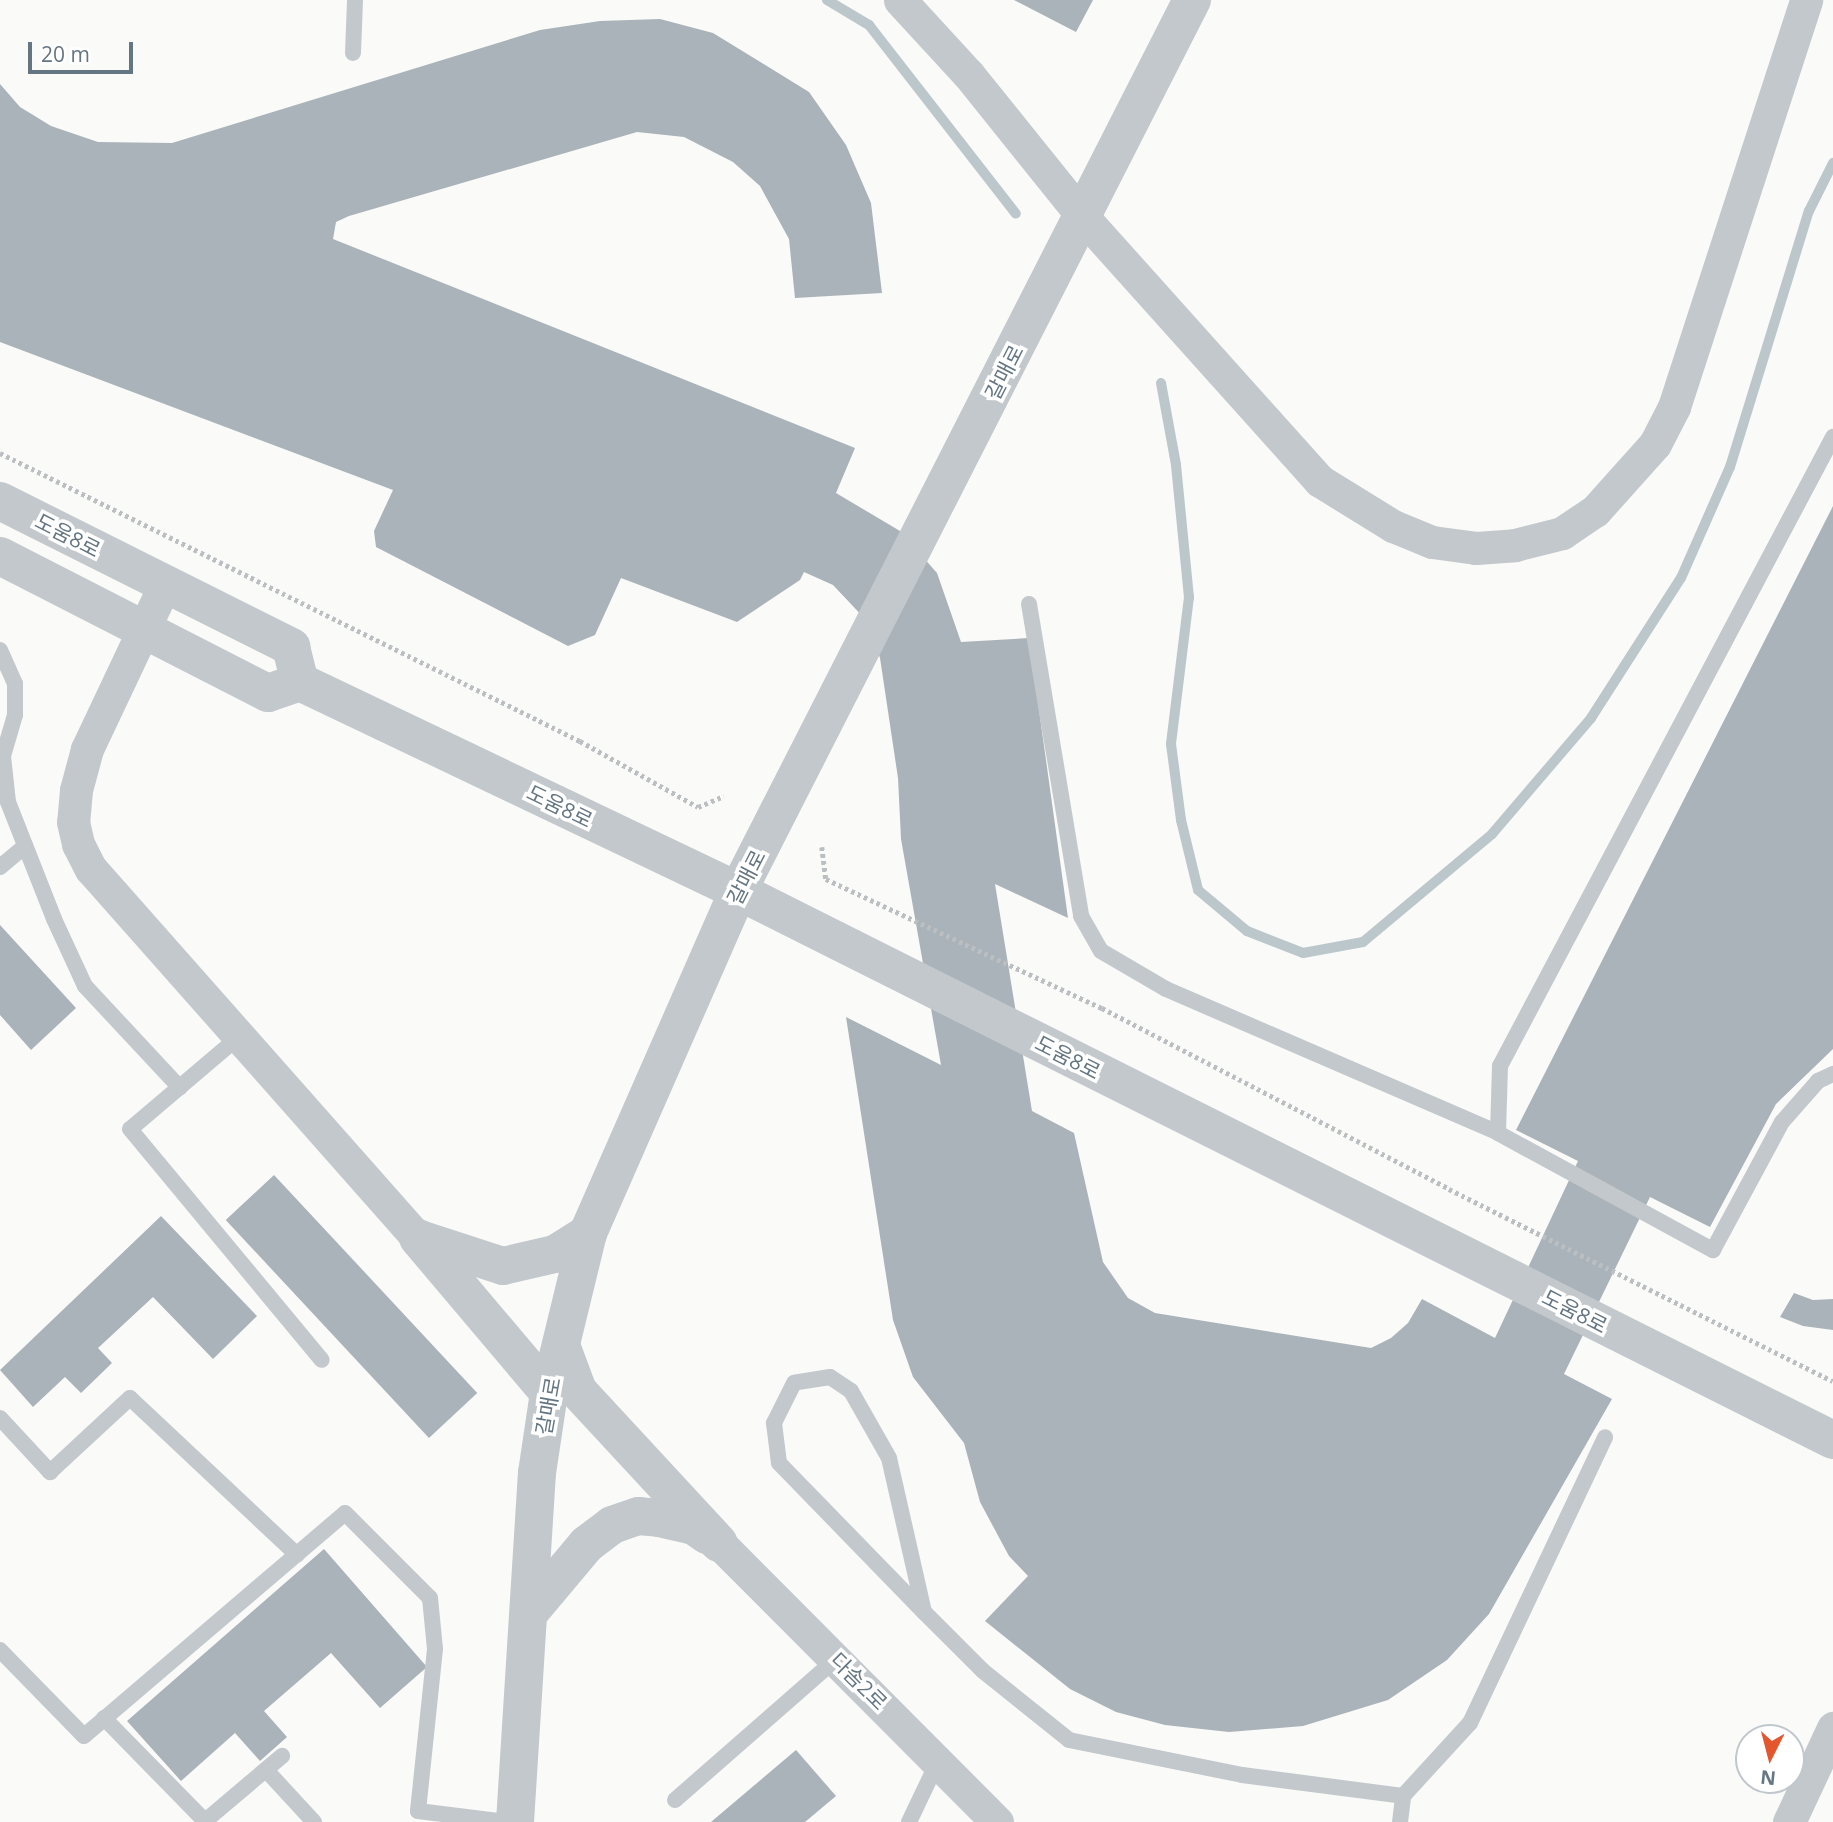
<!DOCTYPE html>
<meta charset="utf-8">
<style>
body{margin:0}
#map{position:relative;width:1833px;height:1822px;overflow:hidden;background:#fafaf8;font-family:"Open Sans","Noto Sans KR",sans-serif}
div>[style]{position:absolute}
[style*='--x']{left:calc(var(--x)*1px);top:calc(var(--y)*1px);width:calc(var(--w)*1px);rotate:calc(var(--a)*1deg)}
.stream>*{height:10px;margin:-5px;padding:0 5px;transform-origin:5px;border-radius:5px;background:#bbc7cb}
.building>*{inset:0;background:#aab3b9;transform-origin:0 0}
.path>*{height:4.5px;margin-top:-2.25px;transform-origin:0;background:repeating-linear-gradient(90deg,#bbbfc2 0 3.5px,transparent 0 7px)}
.service>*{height:16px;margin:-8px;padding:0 8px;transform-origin:8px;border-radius:8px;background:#c3c8cc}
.minor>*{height:33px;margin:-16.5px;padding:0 16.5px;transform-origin:16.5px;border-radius:16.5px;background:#c3c8cc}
.tertiary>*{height:38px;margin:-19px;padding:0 19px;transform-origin:19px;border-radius:19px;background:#c3c8cc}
span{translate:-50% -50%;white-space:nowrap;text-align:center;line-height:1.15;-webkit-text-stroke:7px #fff;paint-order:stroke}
.street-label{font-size:21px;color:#657683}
.north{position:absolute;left:1735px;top:1724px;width:70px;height:70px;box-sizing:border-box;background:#fff;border:2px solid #c1c8cd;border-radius:50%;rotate:186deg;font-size:19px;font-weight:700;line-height:28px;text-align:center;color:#657683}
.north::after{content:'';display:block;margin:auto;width:24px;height:32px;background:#e4572e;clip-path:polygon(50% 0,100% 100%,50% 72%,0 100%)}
.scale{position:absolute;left:28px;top:42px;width:105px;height:32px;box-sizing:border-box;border:4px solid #657683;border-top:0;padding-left:9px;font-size:21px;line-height:24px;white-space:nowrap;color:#657683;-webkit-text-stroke:5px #fff;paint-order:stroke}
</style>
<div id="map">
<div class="stream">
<div style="--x:827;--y:0;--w:49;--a:30.8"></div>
<div style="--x:869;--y:25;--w:239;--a:52.1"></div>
<div style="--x:1161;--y:383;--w:83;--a:79.6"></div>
<div style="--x:1176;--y:465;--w:133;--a:84.4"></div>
<div style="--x:1189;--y:597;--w:148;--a:97"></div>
<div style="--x:1171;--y:744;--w:77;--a:82.5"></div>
<div style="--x:1181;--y:820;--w:72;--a:76.3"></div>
<div style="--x:1198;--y:890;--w:64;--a:39.9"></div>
<div style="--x:1247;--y:931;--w:60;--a:21.4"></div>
<div style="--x:1303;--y:953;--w:61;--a:-10.4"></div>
<div style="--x:1363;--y:942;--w:168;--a:-39.9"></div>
<div style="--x:1492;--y:834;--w:153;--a:-49.5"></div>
<div style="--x:1591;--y:718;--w:166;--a:-57.3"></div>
<div style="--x:1681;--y:578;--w:121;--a:-66.2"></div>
<div style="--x:1730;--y:467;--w:268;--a:-72.9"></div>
<div style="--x:1809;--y:211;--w:54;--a:-63.4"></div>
</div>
<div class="building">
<div style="clip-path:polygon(1014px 0,1093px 0,1076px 32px)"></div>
<div style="clip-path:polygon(660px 19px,713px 33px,809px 92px,846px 145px,871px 203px,882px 293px,795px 298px,789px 239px,760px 186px,733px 162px,684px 137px,637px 132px,349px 216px,336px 222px,333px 239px,855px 448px,836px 493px,900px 531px,937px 573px,961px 642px,1029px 638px,1068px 918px,995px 884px,1032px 1111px,1074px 1133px,1103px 1262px,1128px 1298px,1155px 1313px,1371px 1348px,1391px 1338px,1408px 1323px,1422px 1299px,1495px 1338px,1578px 1161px,1516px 1130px,1833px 506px,1833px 1049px,1776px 1104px,1710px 1227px,1650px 1197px,1564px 1374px,1612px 1399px,1489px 1614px,1447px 1660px,1388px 1700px,1303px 1726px,1229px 1732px,1165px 1725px,1116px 1712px,1070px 1689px,985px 1621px,1028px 1576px,1009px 1556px,980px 1502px,964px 1443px,913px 1377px,893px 1320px,846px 1017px,941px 1065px,901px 839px,898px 778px,880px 658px,867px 621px,833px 585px,804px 572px,800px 580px,737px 622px,621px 578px,595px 635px,568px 646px,376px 547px,374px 531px,393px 490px,0 342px,0 84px,20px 107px,51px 126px,98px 142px,172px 143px,540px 30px,600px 21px)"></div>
<div style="clip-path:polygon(0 925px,76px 1008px,31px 1050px,0 1015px)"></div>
<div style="left:274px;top:1175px;width:298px;height:66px;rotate:47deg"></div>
<div style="clip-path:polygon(161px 1216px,257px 1316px,213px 1359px,153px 1297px,98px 1348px,112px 1363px,81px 1393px,65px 1377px,33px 1407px,0 1370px)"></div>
<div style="clip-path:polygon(1794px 1293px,1813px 1300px,1833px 1299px,1833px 1330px,1803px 1326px,1780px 1317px)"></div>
<div style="clip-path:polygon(324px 1549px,427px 1667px,380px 1708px,331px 1653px,264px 1711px,287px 1737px,260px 1761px,235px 1733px,181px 1781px,127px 1721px)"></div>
<div style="clip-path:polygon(796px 1750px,836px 1796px,805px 1822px,711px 1822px)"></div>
</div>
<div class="path">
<div style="--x:0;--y:453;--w:648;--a:26.41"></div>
<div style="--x:580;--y:741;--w:135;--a:29.2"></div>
<div style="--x:698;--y:807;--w:28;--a:-23"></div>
<div style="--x:822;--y:847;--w:32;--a:83"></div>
<div style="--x:826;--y:879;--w:305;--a:25.1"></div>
<div style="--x:1102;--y:1008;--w:391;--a:27.5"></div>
<div style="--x:1449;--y:1189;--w:429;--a:26.6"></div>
</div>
<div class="service">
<div style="--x:353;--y:53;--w:53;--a:-87.8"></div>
<div style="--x:1029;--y:604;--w:316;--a:80.5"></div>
<div style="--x:1081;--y:916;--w:40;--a:60.3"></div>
<div style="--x:1101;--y:951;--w:75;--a:30.3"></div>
<div style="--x:1166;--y:989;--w:362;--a:23.4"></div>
<div style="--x:1498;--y:1133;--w:245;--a:28.6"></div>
<div style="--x:1713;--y:1250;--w:145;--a:-61.7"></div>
<div style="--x:1782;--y:1122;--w:55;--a:-48.7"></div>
<div style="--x:1818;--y:1081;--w:17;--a:-25"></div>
<div style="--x:0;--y:650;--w:37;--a:66"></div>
<div style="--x:15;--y:684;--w:31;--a:90"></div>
<div style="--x:15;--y:715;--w:43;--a:106.3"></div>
<div style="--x:3;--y:756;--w:46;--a:83.8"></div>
<div style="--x:8;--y:802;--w:126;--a:68.5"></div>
<div style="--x:54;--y:919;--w:74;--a:65.2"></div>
<div style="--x:85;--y:986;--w:139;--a:47"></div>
<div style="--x:0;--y:867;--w:33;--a:-40"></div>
<div style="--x:241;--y:1035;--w:145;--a:139.7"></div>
<div style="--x:130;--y:1129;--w:300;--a:50.3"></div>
<div style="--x:1498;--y:1133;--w:67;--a:-88.3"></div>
<div style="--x:1500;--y:1066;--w:712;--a:-62.1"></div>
<div style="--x:0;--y:1418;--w:74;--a:47.2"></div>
<div style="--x:50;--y:1472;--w:109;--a:-42.8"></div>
<div style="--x:130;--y:1398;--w:229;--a:43.2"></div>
<div style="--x:924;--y:1612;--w:158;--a:-102.8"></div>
<div style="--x:889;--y:1458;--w:77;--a:-119.6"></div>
<div style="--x:851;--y:1391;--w:25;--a:-146"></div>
<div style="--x:830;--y:1377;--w:36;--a:171"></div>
<div style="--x:794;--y:1383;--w:45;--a:116.6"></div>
<div style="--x:774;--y:1423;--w:40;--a:82.9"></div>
<div style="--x:779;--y:1463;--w:208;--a:45.8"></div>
<div style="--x:924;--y:1612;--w:83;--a:45"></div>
<div style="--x:983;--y:1671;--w:110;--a:38.7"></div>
<div style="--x:1069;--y:1740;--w:177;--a:11.4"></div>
<div style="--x:1242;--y:1775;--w:162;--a:7.4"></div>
<div style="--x:0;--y:1650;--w:120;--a:45.7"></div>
<div style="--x:84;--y:1736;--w:343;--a:-40.5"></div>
<div style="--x:345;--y:1513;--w:120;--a:45"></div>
<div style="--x:430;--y:1598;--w:51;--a:84.4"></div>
<div style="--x:435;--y:1649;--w:163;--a:96"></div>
<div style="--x:418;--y:1811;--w:89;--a:7.1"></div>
<div style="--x:104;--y:1718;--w:144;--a:45.6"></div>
<div style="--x:205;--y:1821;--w:101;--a:-40.2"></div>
<div style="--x:266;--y:1770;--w:71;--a:47.3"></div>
<div style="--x:675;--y:1800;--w:214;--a:-41.2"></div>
<div style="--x:909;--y:1822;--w:70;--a:-64.5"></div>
<div style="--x:1400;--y:1822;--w:26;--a:-83"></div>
<div style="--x:1403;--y:1796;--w:99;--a:-47.5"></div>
<div style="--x:1470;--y:1723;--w:316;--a:-64.7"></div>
</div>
<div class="minor">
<div style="--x:900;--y:0;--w:102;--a:47.4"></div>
<div style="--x:969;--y:75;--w:182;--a:51.2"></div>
<div style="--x:1083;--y:217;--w:355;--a:48.1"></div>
<div style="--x:1320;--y:481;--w:86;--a:31.7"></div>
<div style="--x:1393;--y:526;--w:42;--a:22.3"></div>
<div style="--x:1432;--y:542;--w:44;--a:7.8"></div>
<div style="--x:1476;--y:548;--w:39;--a:-4"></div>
<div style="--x:1515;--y:545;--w:49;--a:-14.3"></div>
<div style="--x:1562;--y:533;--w:40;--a:-34"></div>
<div style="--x:1595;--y:511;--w:90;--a:-48.2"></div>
<div style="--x:1655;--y:444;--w:42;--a:-62.8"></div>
<div style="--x:1674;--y:407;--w:428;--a:-72"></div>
<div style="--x:165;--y:584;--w:183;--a:115.3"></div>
<div style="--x:87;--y:749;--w:42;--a:105"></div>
<div style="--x:76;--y:790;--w:32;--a:95"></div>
<div style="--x:73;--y:822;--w:23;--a:77"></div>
<div style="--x:78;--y:844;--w:28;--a:63"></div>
<div style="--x:91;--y:869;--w:493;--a:48.5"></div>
<div style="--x:719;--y:1543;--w:394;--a:45.1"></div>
<div style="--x:1789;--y:1822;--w:104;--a:-64.9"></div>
</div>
<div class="tertiary">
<div style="--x:0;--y:501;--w:326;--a:26.6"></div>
<div style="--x:291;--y:647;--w:36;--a:76"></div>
<div style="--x:0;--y:556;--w:301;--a:27.1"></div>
<div style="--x:268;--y:693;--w:34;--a:-19"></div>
<div style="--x:300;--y:682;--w:485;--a:25.5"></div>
<div style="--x:738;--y:891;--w:1225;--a:26.63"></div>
<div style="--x:418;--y:1238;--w:203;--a:49.8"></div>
<div style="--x:423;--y:1240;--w:84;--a:18"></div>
<div style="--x:503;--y:1266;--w:53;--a:-13"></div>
<div style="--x:555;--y:1254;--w:39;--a:-32"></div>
<div style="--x:561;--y:1345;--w:49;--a:69.7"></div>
<div style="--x:578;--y:1391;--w:207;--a:47.2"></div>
<div style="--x:529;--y:1613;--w:90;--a:-50"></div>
<div style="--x:587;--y:1544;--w:31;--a:-37"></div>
<div style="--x:612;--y:1525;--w:28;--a:-19"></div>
<div style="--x:638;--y:1516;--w:21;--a:5"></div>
<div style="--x:659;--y:1518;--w:36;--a:13"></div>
<div style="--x:694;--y:1526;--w:16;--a:35"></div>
<div style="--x:515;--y:1822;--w:350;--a:-86.4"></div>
<div style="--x:537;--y:1473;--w:81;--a:-81.5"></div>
<div style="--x:549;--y:1393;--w:165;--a:-76.3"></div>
<div style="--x:588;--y:1233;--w:373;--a:-66.3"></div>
<div style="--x:738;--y:891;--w:1000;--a:-63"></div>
</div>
<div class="street-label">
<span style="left:1004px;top:372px;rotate:-63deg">갈매로</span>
<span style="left:68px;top:535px;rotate:27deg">도움8로</span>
<span style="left:560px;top:806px;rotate:26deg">도움8로</span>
<span style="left:746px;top:877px;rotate:-63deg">갈매로</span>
<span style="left:1068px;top:1057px;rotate:27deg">도움8로</span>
<span style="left:1575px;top:1311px;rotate:27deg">도움8로</span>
<span style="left:548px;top:1406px;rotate:-80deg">갈매로</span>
<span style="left:859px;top:1681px;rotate:45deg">다솜2로</span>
</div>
<div class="north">N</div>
<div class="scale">20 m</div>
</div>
